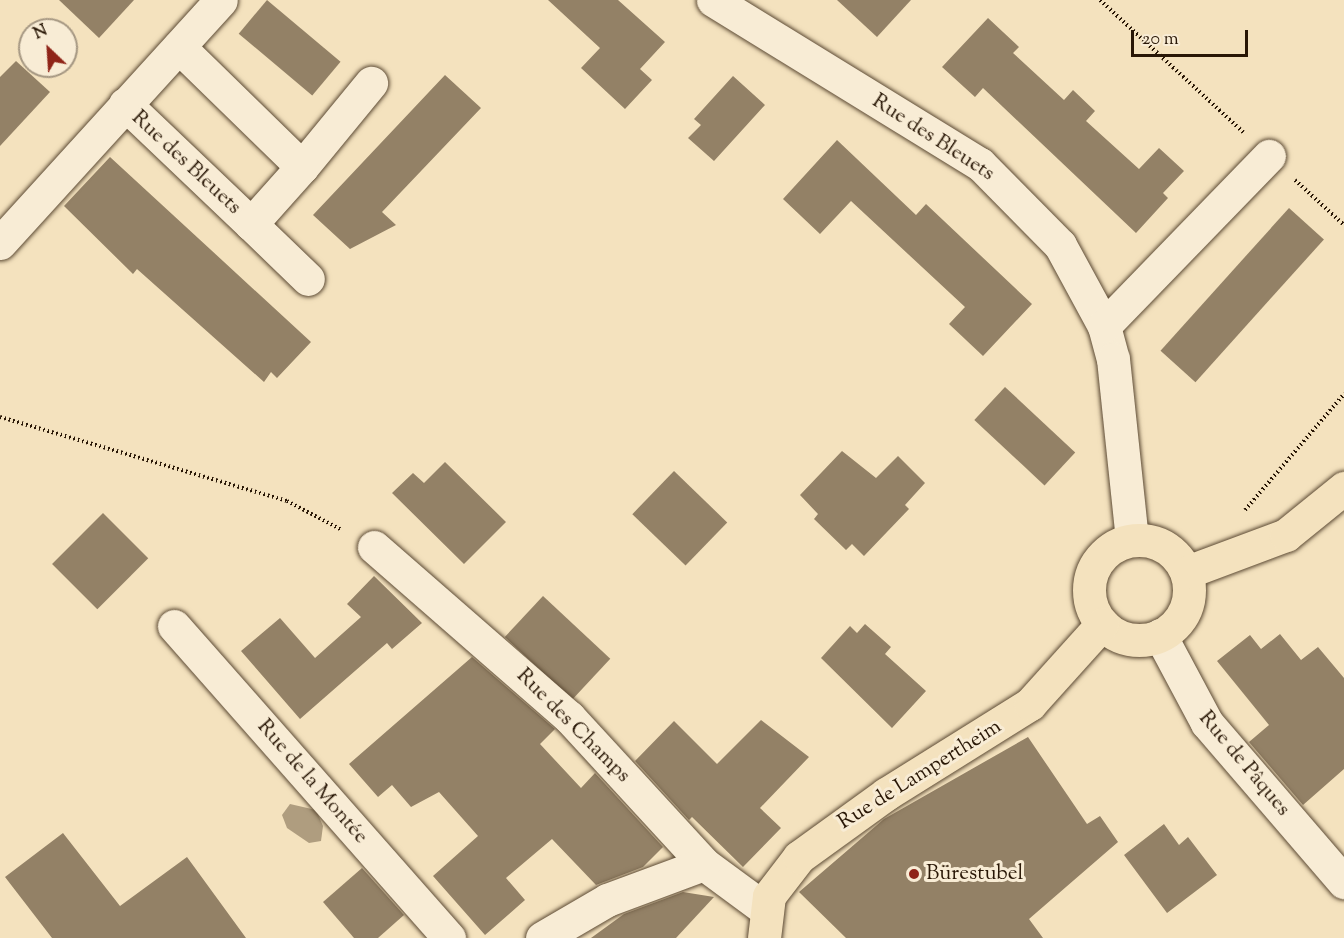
<!DOCTYPE html>
<meta charset="utf-8">
<style>
body{margin:0}
#map{position:relative;width:1344px;height:938px;overflow:hidden;background:#f4e2be;font-family:"Sorts Mill Goudy",serif}
div>[style]{position:absolute}
[style*='--x']{left:calc(var(--x)*1px);top:calc(var(--y)*1px);width:calc(var(--w)*1px);rotate:calc(var(--a)*1deg)}
.water>*{inset:0;background:#af9d7f}
.building>*{inset:0;background:#938166;transform-origin:0 0}
.path>*{height:4px;margin-top:-2px;transform-origin:0;background:repeating-linear-gradient(90deg,#291706 0 1.5px,transparent 0 4.5px)}
.roads{filter:drop-shadow(0 0 2px #5c4a34) drop-shadow(0 0 2px #5c4a34)}
.minor>*{height:33px;margin:-16.5px;padding:0 16.5px;transform-origin:16.5px;border-radius:16.5px;background:#f8ecd5}
.major>*{height:33px;margin:-16.5px;padding:0 16.5px;transform-origin:16.5px;border-radius:16.5px;background:#f4e2be}
.major>.ring{margin:-16.5px;padding:0;box-sizing:content-box;background:none;border:33px solid #f4e2be;border-radius:50%}
.dots>*{width:16px;height:16px;translate:-50% -50%;box-sizing:border-box;border:3px solid #f8ecd5;border-radius:50%}
span{translate:-50% -50%;white-space:nowrap;text-align:center;line-height:1.15;-webkit-text-stroke:6px #f8ecd5;paint-order:stroke}
.street-label{font-size:21px;color:#291706}
.poi-label{font-size:21px;color:#291706}
.left{translate:0 -50%;text-align:left}
.north{position:absolute;left:18px;top:18px;width:60px;height:60px;box-sizing:border-box;background:#f8ecd5;border:2px solid #a59782;border-radius:50%;rotate:335deg;font-size:16px;font-weight:700;line-height:24px;text-align:center;color:#291706}
.north::after{content:'';display:block;margin:auto;width:21px;height:27px;background:#8f2418;clip-path:polygon(50% 0,100% 100%,50% 72%,0 100%)}
.scale{position:absolute;left:1131px;top:30px;width:117px;height:27px;box-sizing:border-box;border:3px solid #291706;border-top:0;padding-left:8px;font-size:18px;line-height:21px;white-space:nowrap;color:#291706;-webkit-text-stroke:4px #f8ecd5;paint-order:stroke}
</style>
<div id="map">
<div class="water">
<div style="clip-path:polygon(290px 804px,316px 810px,323px 826px,321px 841px,309px 843px,287px 828px,282px 815px)"></div>
</div>
<div class="building">
<div style="clip-path:polygon(59px 0,134px 0,99px 38px)"></div>
<div style="left:267px;top:0;width:96px;height:44px;rotate:40deg"></div>
<div style="clip-path:polygon(548px 0,618px 0,665px 42px,640px 69px,652px 80px,625px 109px,581px 68px,600px 48px)"></div>
<div style="clip-path:polygon(837px 0,911px 0,877px 37px)"></div>
<div style="clip-path:polygon(988px 18px,1019px 47px,1013px 53px,1064px 100px,1073px 90px,1095px 111px,1086px 121px,1139px 169px,1159px 148px,1184px 171px,1163px 193px,1168px 198px,1136px 233px,983px 88px,975px 97px,942px 67px)"></div>
<div style="clip-path:polygon(16px 61px,50px 92px,0 146px,0 77px)"></div>
<div style="clip-path:polygon(445px 75px,481px 108px,382px 212px,396px 225px,350px 249px,313px 215px)"></div>
<div style="clip-path:polygon(733px 76px,765px 105px,714px 161px,688px 138px,701px 125px,694px 119px)"></div>
<div style="clip-path:polygon(837px 140px,916px 215px,926px 204px,1032px 304px,983px 356px,949px 324px,965px 307px,851px 201px,820px 234px,783px 199px)"></div>
<div style="clip-path:polygon(110px 157px,311px 342px,277px 378px,271px 372px,264px 382px,137px 269px,133px 274px,64px 206px)"></div>
<div style="left:1289px;top:208px;width:47px;height:192px;rotate:42deg"></div>
<div style="left:1005px;top:387px;width:96px;height:45px;rotate:43deg"></div>
<div style="clip-path:polygon(842px 451px,876px 478px,898px 456px,925px 483px,905px 505px,909px 509px,864px 556px,852px 544px,846px 550px,814px 519px,818px 514px,800px 495px)"></div>
<div style="clip-path:polygon(445px 462px,506px 522px,464px 564px,392px 493px,413px 473px,424px 483px)"></div>
<div style="left:674px;top:471px;width:74px;height:60px;rotate:44deg"></div>
<div style="left:103px;top:513px;width:64px;height:72px;rotate:45deg"></div>
<div style="clip-path:polygon(374px 576px,422px 623px,392px 649px,387px 643px,300px 719px,241px 651px,280px 618px,315px 658px,361px 617px,347px 604px)"></div>
<div style="left:543px;top:596px;width:92px;height:56px;rotate:43deg"></div>
<div style="clip-path:polygon(865px 624px,891px 647px,885px 654px,926px 691px,892px 728px,821px 658px,850px 626px,857px 633px)"></div>
<div style="clip-path:polygon(1280px 634px,1301px 660px,1318px 647px,1344px 678px,1344px 769px,1303px 805px,1249px 742px,1269px 725px,1217px 661px,1250px 635px,1261px 649px)"></div>
<div style="clip-path:polygon(472px 657px,555px 729px,540px 744px,581px 788px,595px 773px,663px 847px,643px 867px,596px 885px,552px 839px,506px 878px,525px 900px,485px 935px,433px 876px,478px 836px,439px 792px,411px 807px,392px 785px,378px 797px,349px 764px)"></div>
<div style="clip-path:polygon(761px 720px,809px 757px,760px 808px,781px 828px,743px 867px,692px 817px,689px 820px,635px 761px,674px 721px,717px 764px)"></div>
<div style="clip-path:polygon(1028px 737px,1087px 824px,1100px 816px,1118px 842px,1029px 919px,1043px 938px,846px 938px,799px 892px,884px 819px)"></div>
<div style="clip-path:polygon(1164px 824px,1179px 845px,1188px 837px,1217px 875px,1167px 913px,1124px 855px)"></div>
<div style="clip-path:polygon(63px 833px,120px 906px,187px 857px,246px 938px,52px 938px,5px 877px)"></div>
<div style="clip-path:polygon(362px 868px,404px 915px,378px 938px,354px 938px,323px 902px)"></div>
<div style="clip-path:polygon(683px 892px,714px 897px,676px 938px,591px 938px,624px 914px)"></div>
</div>
<div class="path">
<div style="--x:1100;--y:0;--w:195;--a:42.7"></div>
<div style="--x:1295;--y:180;--w:67;--a:42.6"></div>
<div style="--x:0;--y:417;--w:299;--a:16.3"></div>
<div style="--x:287;--y:501;--w:62;--a:27.8"></div>
<div style="--x:1245;--y:510;--w:153;--a:-49.5"></div>
</div>
<div class="roads">
<div class="minor">
<div style="--x:713;--y:0;--w:313;--a:31.6"></div>
<div style="--x:980;--y:164;--w:114;--a:45.4"></div>
<div style="--x:1060;--y:245;--w:92;--a:61.5"></div>
<div style="--x:1104;--y:326;--w:34;--a:75"></div>
<div style="--x:1113;--y:359;--w:181;--a:84"></div>
<div style="--x:125;--y:104;--w:174;--a:43.6"></div>
<div style="--x:251;--y:224;--w:76;--a:-48.2"></div>
<div style="--x:302;--y:167;--w:172;--a:-135.7"></div>
<div style="--x:302;--y:167;--w:109;--a:-50.6"></div>
<div style="--x:251;--y:224;--w:79;--a:44"></div>
<div style="--x:0;--y:243;--w:328;--a:-47.7"></div>
<div style="--x:1104;--y:326;--w:237;--a:-45.9"></div>
<div style="--x:374;--y:547;--w:259;--a:41.1"></div>
<div style="--x:569;--y:717;--w:200;--a:47.4"></div>
<div style="--x:704;--y:864;--w:76;--a:36.4"></div>
<div style="--x:174;--y:626;--w:416;--a:48.6"></div>
<div style="--x:1160;--y:635;--w:100;--a:61.9"></div>
<div style="--x:1207;--y:723;--w:210;--a:49.3"></div>
<div style="--x:542;--y:938;--w:75;--a:-30.3"></div>
<div style="--x:607;--y:900;--w:103;--a:-20.4"></div>
</div>
<div class="major">
<div class="ring" style="left:1089px;top:540px;width:67px;height:67px"></div>
<div style="--x:1187;--y:572;--w:106;--a:-20.5"></div>
<div style="--x:1286;--y:535;--w:75;--a:-39"></div>
<div style="--x:764;--y:938;--w:42;--a:-83.2"></div>
<div style="--x:769;--y:896;--w:49;--a:-52.4"></div>
<div style="--x:799;--y:857;--w:107;--a:-35.9"></div>
<div style="--x:886;--y:794;--w:170;--a:-32"></div>
<div style="--x:1030;--y:704;--w:108;--a:-48"></div>
</div>
</div>
<div class="dots">
<div style="left:914px;top:874px;background:#8f2418"></div>
</div>
<div class="street-label">
<span style="left:933px;top:138px;rotate:33deg">Rue des Bleuets</span>
<span style="left:186px;top:163px;rotate:43deg">Rue des Bleuets</span>
<span style="left:573px;top:726px;rotate:45deg">Rue des Champs</span>
<span style="left:1244px;top:764px;rotate:50deg">Rue de Pâques</span>
<span style="left:920px;top:775px;rotate:-32deg">Rue de Lampertheim</span>
<span style="left:312px;top:782px;rotate:49deg">Rue de la Montée</span>
</div>
<div class="poi-label">
<span class="left" style="left:926px;top:874px">Bürestubel</span>
</div>
<div class="north">N</div>
<div class="scale">20 m</div>
</div>
